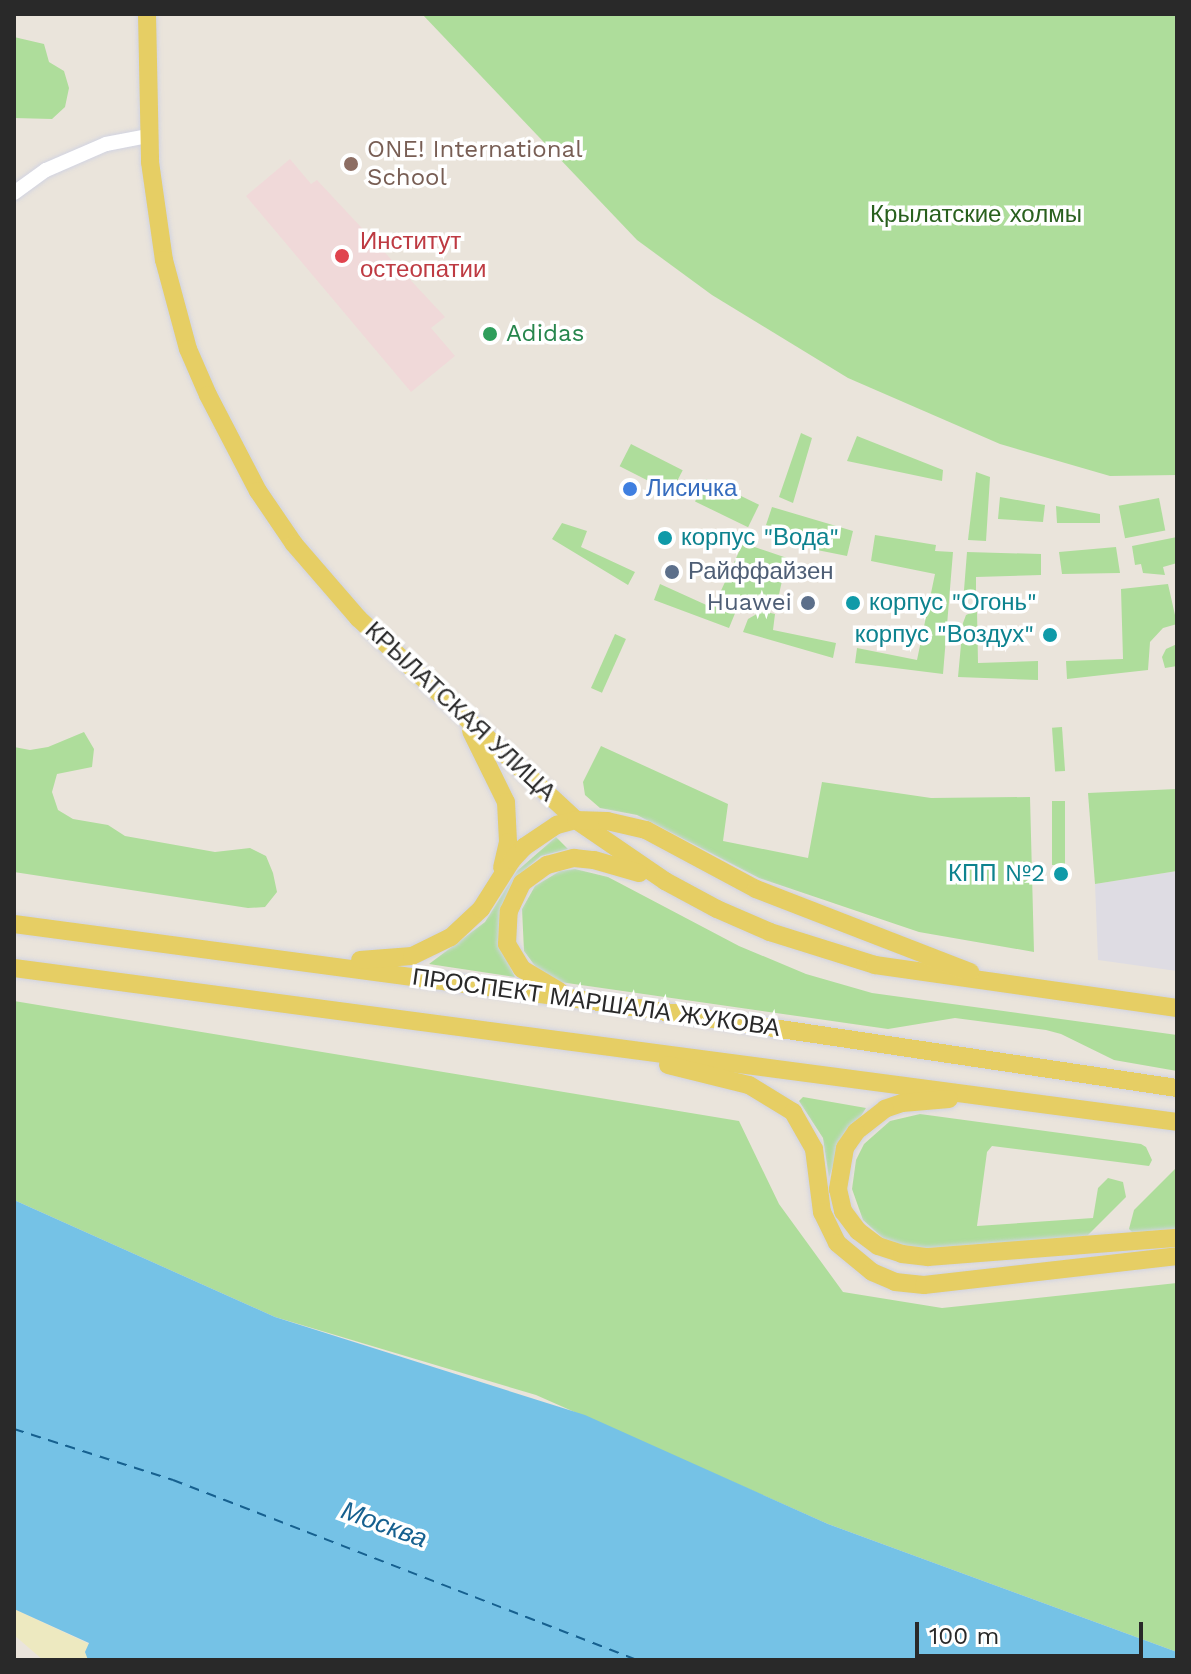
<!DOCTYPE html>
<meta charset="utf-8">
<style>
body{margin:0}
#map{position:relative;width:1191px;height:1674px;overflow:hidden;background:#eae4db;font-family:"Work Sans",sans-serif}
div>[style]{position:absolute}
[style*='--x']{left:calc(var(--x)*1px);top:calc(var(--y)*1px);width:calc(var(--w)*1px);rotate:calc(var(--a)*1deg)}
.industrial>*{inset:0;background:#dedce3}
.medical>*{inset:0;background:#f0d9d9}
.green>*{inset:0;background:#aedd9b;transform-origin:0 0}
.sand>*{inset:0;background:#ede9c0}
.water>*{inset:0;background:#75c2e6}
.ferry>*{height:2px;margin-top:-1px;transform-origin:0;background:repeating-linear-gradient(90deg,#16608f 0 10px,transparent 0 18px)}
.roads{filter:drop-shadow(0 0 2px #d1d3e1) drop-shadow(0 0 2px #d1d3e1)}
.minor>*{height:14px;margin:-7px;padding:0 7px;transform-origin:7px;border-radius:7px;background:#fff}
.major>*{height:18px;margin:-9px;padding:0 9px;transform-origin:9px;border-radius:9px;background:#e6ce64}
.dots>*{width:22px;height:22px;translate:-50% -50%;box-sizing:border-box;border:4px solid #fff;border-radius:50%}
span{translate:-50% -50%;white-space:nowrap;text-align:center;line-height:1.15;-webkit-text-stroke:7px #fff;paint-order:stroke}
.education-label{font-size:24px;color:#785e54}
.left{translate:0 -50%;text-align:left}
.park-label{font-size:24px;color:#29601e}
.health-label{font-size:24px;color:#be3a42}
.leisure-label{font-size:24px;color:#27864d}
.shop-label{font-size:24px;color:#366cbe}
.culture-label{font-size:24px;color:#0d838f}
.right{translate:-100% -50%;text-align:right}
.service-label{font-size:24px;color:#4e5e75}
.street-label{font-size:24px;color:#292929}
.water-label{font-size:26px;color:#16608f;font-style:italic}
.frame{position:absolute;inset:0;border:16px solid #292929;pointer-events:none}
.scale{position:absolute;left:915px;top:1622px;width:228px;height:36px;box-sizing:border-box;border:4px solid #292929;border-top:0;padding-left:10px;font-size:24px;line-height:28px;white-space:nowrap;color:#292929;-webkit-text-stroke:6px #fff;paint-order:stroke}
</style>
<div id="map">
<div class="industrial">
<div style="clip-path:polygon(1177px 871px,1177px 971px,1098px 960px,1095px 884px)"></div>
</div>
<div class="medical">
<div style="clip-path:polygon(290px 159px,311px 184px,317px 180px,445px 317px,431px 328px,455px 356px,411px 392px,246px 196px)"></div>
</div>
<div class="green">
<div style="clip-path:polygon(422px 14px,1177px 14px,1177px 475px,1110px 476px,1000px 444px,848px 378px,712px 295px,637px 240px)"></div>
<div style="clip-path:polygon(14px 37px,44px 44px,49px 62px,64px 71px,69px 88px,65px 107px,52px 119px,14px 118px)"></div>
<div style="clip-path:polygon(801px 433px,812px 438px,793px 503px,779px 497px)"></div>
<div style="clip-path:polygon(857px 436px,943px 470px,942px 481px,847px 461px)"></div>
<div style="left:631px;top:444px;width:58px;height:25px;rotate:27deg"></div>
<div style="clip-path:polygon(976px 472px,990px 477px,986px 541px,968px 540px)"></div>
<div style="left:706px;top:479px;width:59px;height:25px;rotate:26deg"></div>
<div style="clip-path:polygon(1000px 497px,1045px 505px,1043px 522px,998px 519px)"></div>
<div style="left:1159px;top:498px;width:33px;height:41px;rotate:79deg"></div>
<div style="clip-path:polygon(1056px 506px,1100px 514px,1100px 523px,1057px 523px)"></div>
<div style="clip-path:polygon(772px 507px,853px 531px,847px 556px,777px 542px,778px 538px,768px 534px,771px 527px,766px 525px)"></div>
<div style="clip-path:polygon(562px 523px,587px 531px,581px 547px,635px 572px,628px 585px,552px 539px)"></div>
<div style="clip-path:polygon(875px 535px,936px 545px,935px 551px,953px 552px,943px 674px,855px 663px,857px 648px,917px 660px,935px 574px,871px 561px)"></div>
<div style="clip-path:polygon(1177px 537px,1177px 563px,1163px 567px,1165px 575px,1143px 573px,1141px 564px,1135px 565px,1132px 546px)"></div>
<div style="clip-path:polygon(743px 543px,787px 558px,778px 599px,750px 597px,738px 606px,729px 628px,654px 600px,660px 584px,713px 608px)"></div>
<div style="clip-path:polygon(1116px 547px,1120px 573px,1062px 574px,1059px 552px)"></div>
<div style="clip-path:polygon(967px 552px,1041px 554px,1041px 575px,976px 577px,976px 595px,968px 595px,964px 590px)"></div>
<div style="clip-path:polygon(1168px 584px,1177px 624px,1163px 628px,1150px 642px,1148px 670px,1067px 679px,1066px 661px,1123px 659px,1121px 589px)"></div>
<div style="clip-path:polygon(977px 610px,978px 663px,1038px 661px,1038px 680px,958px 677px,963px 623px,966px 615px)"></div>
<div style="clip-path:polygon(762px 611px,775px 614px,773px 630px,836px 643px,833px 658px,743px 632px,748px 619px)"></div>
<div style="left:615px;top:634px;width:12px;height:59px;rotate:24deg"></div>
<div style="clip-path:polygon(1177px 644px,1177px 666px,1165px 668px,1162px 657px,1166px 649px)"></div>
<div style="left:1062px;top:727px;width:44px;height:10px;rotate:86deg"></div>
<div style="clip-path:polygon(84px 732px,94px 749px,92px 767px,57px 774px,52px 792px,58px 810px,73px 819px,108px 825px,125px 836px,215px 852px,250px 848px,266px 856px,273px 873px,277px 892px,265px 907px,248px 908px,14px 872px,14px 747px,30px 750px,48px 747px)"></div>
<div style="clip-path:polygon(601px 746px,728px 804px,723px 841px,808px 858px,822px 782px,931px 798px,1030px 797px,1034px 952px,919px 932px,759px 878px,637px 815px,600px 808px,585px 795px,583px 782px)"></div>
<div style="clip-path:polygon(1177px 789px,1177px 871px,1095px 884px,1088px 793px)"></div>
<div style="left:1052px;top:801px;width:13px;height:64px"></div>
<div style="clip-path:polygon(556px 837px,568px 849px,541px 856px,520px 874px,499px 943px,515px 977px,429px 964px,485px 922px,517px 871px)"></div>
<div style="clip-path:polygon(575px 869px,608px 877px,739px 946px,806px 974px,872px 993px,1177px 1035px,1177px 1071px,1114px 1060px,1061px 1034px,1046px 1030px,955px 1018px,888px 1029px,560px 982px,538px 970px,524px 951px,522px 909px,535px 886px,560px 871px)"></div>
<div style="clip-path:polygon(14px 1001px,739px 1121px,779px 1204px,843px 1292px,942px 1308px,1177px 1283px,1177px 1652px,828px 1524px,536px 1395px,275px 1317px,14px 1200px)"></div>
<div style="clip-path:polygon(803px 1097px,866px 1108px,836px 1156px,829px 1178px,823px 1138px,799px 1101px)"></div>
<div style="clip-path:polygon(920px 1114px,1141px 1144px,1146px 1147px,1152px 1160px,1149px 1166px,992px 1146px,987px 1152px,977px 1226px,1093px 1218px,1098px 1188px,1108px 1178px,1123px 1182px,1126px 1197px,1086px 1237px,927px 1248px,902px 1246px,885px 1240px,863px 1220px,852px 1189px,856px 1160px,864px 1144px,890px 1121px)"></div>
<div style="clip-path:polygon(1177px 1167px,1177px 1229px,1132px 1232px,1129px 1229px,1134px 1210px)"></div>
</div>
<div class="sand">
<div style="clip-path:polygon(14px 1609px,89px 1644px,85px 1652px,88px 1660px,43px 1660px,14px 1635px)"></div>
</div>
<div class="water">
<div style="clip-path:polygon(14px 1200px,275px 1317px,585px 1415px,828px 1524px,1177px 1652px,1177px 1660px,88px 1660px,85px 1652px,89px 1643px,14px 1609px)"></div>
</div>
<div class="ferry">
<div style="--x:14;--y:1429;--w:167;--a:17.8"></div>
<div style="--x:173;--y:1480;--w:499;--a:21.2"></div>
</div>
<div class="roads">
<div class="minor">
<div style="--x:14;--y:193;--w:39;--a:-36"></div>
<div style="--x:46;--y:170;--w:65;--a:-23.4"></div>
<div style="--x:106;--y:144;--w:43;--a:-10.8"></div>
</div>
<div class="major">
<div style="--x:147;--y:14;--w:148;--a:88.8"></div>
<div style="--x:150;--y:162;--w:99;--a:81.9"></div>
<div style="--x:164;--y:260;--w:92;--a:74.9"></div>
<div style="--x:188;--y:349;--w:50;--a:66.5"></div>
<div style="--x:208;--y:395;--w:108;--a:62.5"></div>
<div style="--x:258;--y:491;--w:64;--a:55.8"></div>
<div style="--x:294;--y:544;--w:98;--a:49.1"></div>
<div style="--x:358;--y:618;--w:297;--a:42.8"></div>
<div style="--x:576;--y:820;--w:108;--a:34.4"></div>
<div style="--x:665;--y:881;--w:59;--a:28.3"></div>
<div style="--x:717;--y:909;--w:58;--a:23.5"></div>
<div style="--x:770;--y:932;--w:110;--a:17.4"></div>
<div style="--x:875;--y:965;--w:305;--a:8.1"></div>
<div style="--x:471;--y:731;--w:79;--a:63.8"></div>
<div style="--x:506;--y:802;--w:40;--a:87.1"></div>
<div style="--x:508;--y:842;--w:26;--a:103"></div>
<div style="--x:14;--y:924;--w:583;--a:7.59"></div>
<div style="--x:592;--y:1001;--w:591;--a:8.46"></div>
<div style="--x:360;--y:960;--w:52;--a:-4.4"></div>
<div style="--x:412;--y:956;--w:43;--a:-26"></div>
<div style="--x:451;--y:937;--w:41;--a:-43"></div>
<div style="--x:481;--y:909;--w:58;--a:-57.7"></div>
<div style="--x:512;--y:860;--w:18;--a:-47"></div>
<div style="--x:524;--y:847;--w:40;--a:-34"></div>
<div style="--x:557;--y:825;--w:20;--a:-15"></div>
<div style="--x:576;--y:820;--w:31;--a:2"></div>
<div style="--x:607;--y:821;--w:40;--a:13"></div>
<div style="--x:646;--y:830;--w:125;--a:28.2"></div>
<div style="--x:756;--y:889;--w:230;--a:21.2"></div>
<div style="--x:14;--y:968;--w:1173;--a:7.54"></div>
<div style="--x:559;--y:991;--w:43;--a:-149.3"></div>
<div style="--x:522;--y:969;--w:29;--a:-121"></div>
<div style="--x:507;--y:944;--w:33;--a:-87"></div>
<div style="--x:509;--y:911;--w:31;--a:-65"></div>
<div style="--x:522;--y:883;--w:31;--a:-36"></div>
<div style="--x:547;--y:865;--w:28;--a:-15"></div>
<div style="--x:574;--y:858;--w:20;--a:6"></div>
<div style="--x:594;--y:860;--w:47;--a:16.1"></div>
<div style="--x:668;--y:1065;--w:83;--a:13.9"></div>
<div style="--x:749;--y:1085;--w:52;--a:31.5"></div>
<div style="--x:793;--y:1112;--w:43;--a:60.4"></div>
<div style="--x:814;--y:1149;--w:64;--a:82.8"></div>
<div style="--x:822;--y:1212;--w:34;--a:64"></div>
<div style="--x:837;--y:1243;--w:45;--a:39.6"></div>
<div style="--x:872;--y:1272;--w:25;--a:23"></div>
<div style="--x:895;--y:1282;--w:29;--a:6"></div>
<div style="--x:924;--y:1285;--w:255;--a:-6.5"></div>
<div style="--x:949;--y:1099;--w:47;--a:175.1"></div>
<div style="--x:902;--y:1103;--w:18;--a:161"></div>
<div style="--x:885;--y:1109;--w:37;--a:142"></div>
<div style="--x:856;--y:1132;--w:19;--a:125"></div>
<div style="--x:845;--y:1148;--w:42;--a:99.7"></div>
<div style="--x:838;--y:1189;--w:23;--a:77"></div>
<div style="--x:843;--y:1211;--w:25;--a:53"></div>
<div style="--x:858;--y:1231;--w:25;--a:37"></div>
<div style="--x:878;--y:1246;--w:25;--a:18"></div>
<div style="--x:902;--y:1254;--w:26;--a:7"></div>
<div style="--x:928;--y:1257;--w:250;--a:-4.4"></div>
</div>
</div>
<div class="dots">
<div style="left:351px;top:164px;background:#8d6e63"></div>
<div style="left:342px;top:256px;background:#e0444e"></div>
<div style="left:490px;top:334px;background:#2e9e5b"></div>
<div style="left:630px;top:489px;background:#3f7fe0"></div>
<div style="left:665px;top:538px;background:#0f9aa8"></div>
<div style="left:672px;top:572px;background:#5c6f8a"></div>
<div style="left:808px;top:603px;background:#5c6f8a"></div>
<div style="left:853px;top:603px;background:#0f9aa8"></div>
<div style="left:1050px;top:635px;background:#0f9aa8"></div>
<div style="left:1061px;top:874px;background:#0f9aa8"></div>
</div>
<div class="education-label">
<span class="left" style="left:367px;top:164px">ONE! International<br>School</span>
</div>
<div class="park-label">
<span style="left:976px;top:215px">Крылатские холмы</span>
</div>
<div class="health-label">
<span class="left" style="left:360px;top:256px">Институт<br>остеопатии</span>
</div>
<div class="leisure-label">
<span class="left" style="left:506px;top:334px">Adidas</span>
</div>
<div class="shop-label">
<span class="left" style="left:646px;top:489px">Лисичка</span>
</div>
<div class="culture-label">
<span class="left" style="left:681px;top:538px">корпус "Вода"</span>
<span class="left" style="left:869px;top:603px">корпус "Огонь"</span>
<span class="right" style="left:1034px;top:635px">корпус "Воздух"</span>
<span class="right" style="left:1045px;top:874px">КПП №2</span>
</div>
<div class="service-label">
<span class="left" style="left:688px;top:572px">Райффайзен</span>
<span class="right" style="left:792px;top:603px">Huawei</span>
</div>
<div class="street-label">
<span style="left:460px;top:712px;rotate:43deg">КРЫЛАТСКАЯ УЛИЦА</span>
<span style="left:596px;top:1003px;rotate:8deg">ПРОСПЕКТ МАРШАЛА ЖУКОВА</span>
</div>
<div class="water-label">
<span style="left:384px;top:1525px;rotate:20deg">Москва</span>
</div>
<div class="frame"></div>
<div class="scale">100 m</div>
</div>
